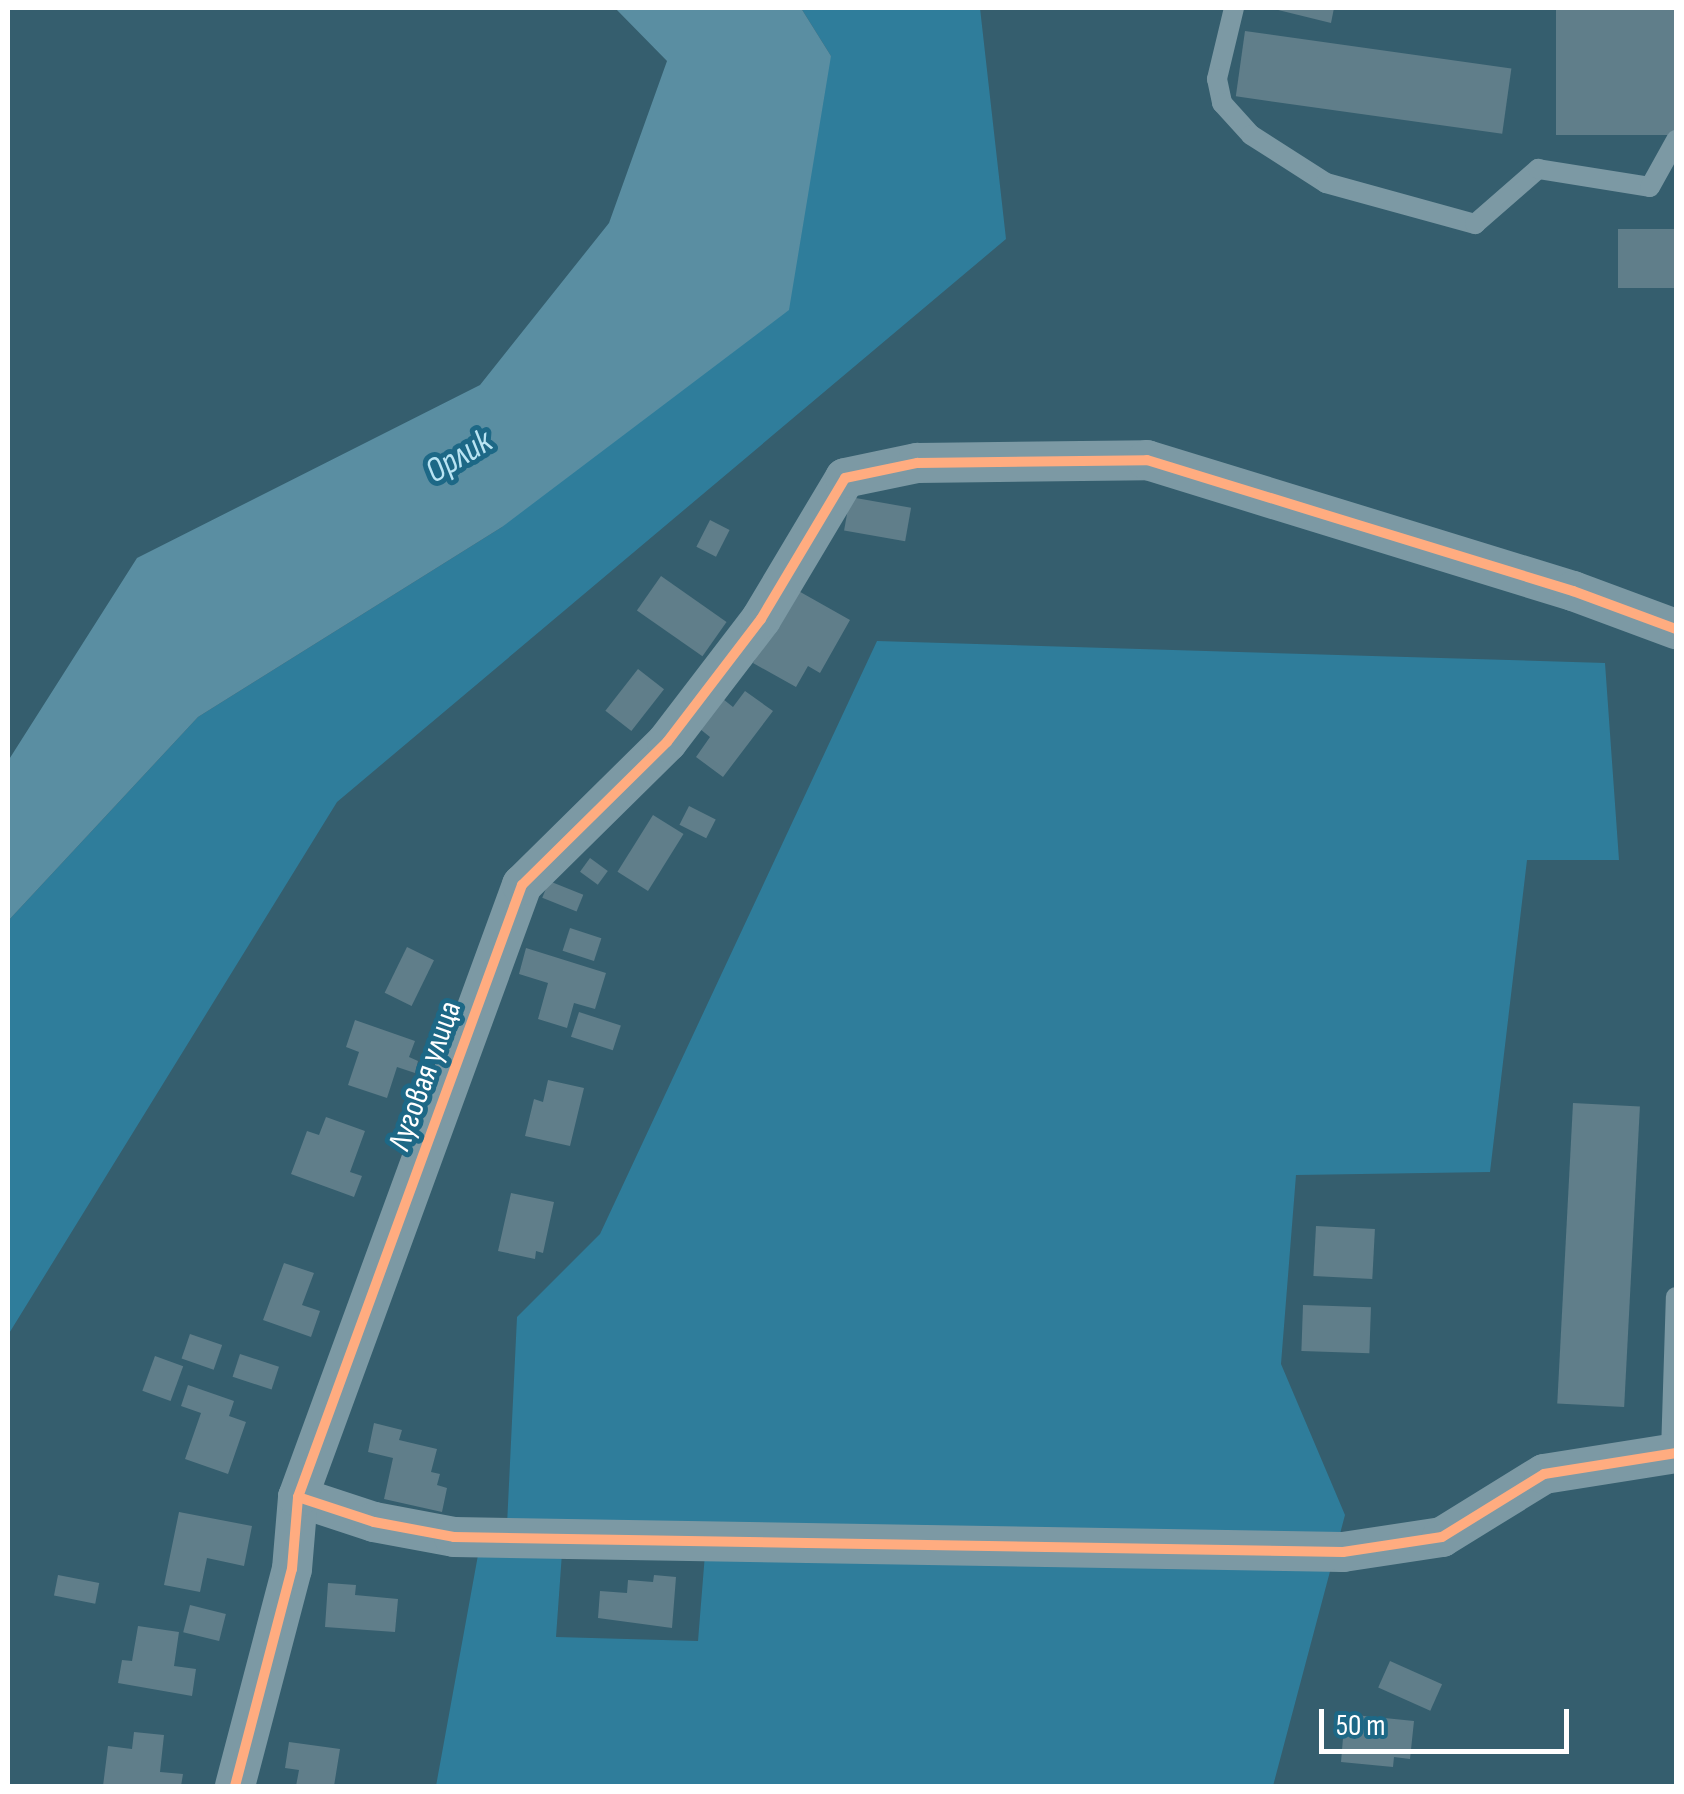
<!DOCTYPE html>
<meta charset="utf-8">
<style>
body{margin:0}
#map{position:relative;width:1684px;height:1794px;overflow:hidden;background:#355e6e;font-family:"Sofia Sans Condensed",sans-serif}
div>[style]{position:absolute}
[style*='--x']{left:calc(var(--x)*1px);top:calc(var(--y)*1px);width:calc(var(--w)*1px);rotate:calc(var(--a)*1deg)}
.green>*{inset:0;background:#2f7d9b}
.water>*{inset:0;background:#5a8ea2}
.building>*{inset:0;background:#607e8a;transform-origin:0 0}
.lane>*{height:20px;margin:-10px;padding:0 10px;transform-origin:10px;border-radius:10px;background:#7c99a4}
.street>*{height:40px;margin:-20px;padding:0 20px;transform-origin:20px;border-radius:20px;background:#7c99a4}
.cycleway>*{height:10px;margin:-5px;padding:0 5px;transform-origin:5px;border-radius:5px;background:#ffac80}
span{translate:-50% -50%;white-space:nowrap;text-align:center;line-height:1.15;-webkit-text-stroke:10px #1d6886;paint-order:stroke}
.street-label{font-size:32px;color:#fff}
.water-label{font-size:35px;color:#b9e4f3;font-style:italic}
.frame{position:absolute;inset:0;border:10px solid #fff;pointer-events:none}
.scale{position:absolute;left:1319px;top:1709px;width:250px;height:45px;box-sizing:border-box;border:5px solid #fff;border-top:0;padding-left:12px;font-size:30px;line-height:35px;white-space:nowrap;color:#fff;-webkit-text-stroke:8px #1d6886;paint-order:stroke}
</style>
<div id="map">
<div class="green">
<div style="clip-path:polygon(801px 8px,980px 8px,1006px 239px,337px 802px,8px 1335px,8px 921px,198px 717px,502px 527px,831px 56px)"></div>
<div style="clip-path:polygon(877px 641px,1605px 663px,1619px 860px,1527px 860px,1490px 1172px,1296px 1175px,1281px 1364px,1345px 1515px,1273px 1786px,436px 1786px,478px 1555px,562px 1553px,556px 1637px,698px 1641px,707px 1529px,507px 1525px,517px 1317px,600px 1234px)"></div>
</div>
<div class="water">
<div style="clip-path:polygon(615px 8px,801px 8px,831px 56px,789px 310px,502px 527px,198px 717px,8px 921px,8px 761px,137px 558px,480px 385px,609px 223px,667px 61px)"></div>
</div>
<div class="building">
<div style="clip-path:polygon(1270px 8px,1334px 8px,1331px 23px)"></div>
<div style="left:1556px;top:8px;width:118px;height:127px"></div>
<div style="left:1245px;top:31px;width:269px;height:66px;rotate:8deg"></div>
<div style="left:1676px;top:229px;width:59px;height:58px;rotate:90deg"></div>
<div style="left:850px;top:497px;width:62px;height:34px;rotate:10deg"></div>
<div style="left:710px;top:520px;width:22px;height:30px;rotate:27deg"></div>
<div style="left:661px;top:576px;width:80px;height:42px;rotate:35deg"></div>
<div style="clip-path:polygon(795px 589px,850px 620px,820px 673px,808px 666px,796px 687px,753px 663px)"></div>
<div style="left:638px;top:669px;width:33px;height:53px;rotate:38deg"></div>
<div style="clip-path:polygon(745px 691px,773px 711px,723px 777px,696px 757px,710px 737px,695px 725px,718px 695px,733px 707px)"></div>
<div style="left:689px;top:806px;width:30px;height:21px;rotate:27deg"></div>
<div style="left:653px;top:815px;width:36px;height:67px;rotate:32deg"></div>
<div style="left:590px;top:858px;width:22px;height:17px;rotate:36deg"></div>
<div style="left:549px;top:881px;width:37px;height:18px;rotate:22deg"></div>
<div style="left:570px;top:928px;width:33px;height:24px;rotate:18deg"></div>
<div style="left:407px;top:947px;width:30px;height:51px;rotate:26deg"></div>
<div style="clip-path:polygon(526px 948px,606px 973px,595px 1009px,574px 1003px,567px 1028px,538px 1019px,548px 983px,519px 974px)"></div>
<div style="left:579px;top:1012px;width:44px;height:26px;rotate:18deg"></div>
<div style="clip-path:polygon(355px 1020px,415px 1041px,409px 1057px,418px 1061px,415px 1073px,397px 1067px,387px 1098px,348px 1085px,359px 1052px,346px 1047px)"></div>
<div style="clip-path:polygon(548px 1080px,584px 1088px,570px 1146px,525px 1136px,534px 1099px,543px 1102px)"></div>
<div style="left:1573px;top:1103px;width:67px;height:301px;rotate:3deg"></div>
<div style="clip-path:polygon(326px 1117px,365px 1131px,350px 1172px,362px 1176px,354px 1197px,291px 1174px,307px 1131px,319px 1135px)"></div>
<div style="clip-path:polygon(511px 1193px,554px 1202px,543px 1253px,536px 1251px,535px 1259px,498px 1251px)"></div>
<div style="left:1316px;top:1226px;width:59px;height:50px;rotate:3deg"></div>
<div style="clip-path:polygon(284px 1263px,314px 1273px,302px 1305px,320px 1311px,311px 1337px,263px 1320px)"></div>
<div style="left:1303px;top:1305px;width:68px;height:46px;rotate:2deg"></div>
<div style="left:190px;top:1334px;width:34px;height:26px;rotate:19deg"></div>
<div style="left:240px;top:1354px;width:41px;height:24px;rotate:18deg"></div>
<div style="left:155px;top:1356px;width:30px;height:37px;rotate:20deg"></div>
<div style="clip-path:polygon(188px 1385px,234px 1401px,229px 1416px,246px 1422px,228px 1474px,185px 1459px,201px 1413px,181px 1406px)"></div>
<div style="clip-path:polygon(374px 1423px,402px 1430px,399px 1440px,437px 1449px,431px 1472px,440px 1474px,437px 1485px,447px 1488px,442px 1512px,384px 1499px,393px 1458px,368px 1452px)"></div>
<div style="clip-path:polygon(179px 1512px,252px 1526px,244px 1566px,207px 1558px,200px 1592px,164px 1585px)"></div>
<div style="left:58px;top:1575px;width:42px;height:21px;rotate:11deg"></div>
<div style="clip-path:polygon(654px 1575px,676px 1577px,672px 1628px,598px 1618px,600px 1591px,627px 1593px,628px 1580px,653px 1582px)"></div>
<div style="clip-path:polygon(328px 1583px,356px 1585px,355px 1595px,398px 1599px,395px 1632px,325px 1627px)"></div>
<div style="left:190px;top:1605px;width:37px;height:28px;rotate:14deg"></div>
<div style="clip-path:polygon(138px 1626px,179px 1632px,174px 1666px,196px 1669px,192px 1696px,118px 1683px,122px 1660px,132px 1661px)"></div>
<div style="left:1390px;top:1661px;width:57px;height:29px;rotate:24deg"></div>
<div style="clip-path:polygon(1345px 1714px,1414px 1721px,1410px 1759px,1394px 1757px,1393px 1767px,1341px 1762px)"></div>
<div style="clip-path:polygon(134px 1732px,164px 1735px,160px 1772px,183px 1774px,181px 1786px,103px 1786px,108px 1746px,132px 1749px)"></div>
<div style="clip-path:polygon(289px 1742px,340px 1749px,334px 1786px,296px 1786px,299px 1770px,285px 1768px)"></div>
</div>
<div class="lane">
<div style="--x:1234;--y:8;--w:73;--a:103.5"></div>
<div style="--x:1217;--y:79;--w:25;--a:78"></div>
<div style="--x:1222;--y:103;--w:43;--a:47.8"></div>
<div style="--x:1251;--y:135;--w:89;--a:32.6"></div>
<div style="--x:1326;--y:183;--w:155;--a:15.4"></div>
<div style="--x:1475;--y:224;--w:84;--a:-41.1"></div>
<div style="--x:1538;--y:169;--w:113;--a:9.1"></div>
<div style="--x:1650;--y:187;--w:54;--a:-61"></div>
<div style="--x:1671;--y:1452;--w:155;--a:-88.2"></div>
</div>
<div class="street">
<div style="--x:298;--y:1497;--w:80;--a:18.2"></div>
<div style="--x:374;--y:1522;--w:81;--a:10.6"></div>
<div style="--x:454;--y:1537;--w:889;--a:0.97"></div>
<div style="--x:1343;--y:1552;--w:100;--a:-8.6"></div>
<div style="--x:1442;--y:1537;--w:120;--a:-31.7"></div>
<div style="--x:1544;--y:1474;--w:134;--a:-9"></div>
<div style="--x:235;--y:1786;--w:224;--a:-75.3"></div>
<div style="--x:292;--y:1569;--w:72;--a:-85.2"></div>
<div style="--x:298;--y:1497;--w:652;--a:-69.9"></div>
<div style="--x:522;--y:885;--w:204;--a:-44.6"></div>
<div style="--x:667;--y:742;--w:155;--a:-52.6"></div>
<div style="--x:761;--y:619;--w:164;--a:-59.2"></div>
<div style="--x:845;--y:478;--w:74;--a:-11.8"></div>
<div style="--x:917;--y:463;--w:230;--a:-0.7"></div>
<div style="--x:1147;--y:460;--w:446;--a:17.1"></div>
<div style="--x:1573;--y:591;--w:110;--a:20.3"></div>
</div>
<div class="cycleway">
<div style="--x:298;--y:1497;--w:80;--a:18.2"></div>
<div style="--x:374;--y:1522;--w:81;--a:10.6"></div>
<div style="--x:454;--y:1537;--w:889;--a:0.97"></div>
<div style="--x:1343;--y:1552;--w:100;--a:-8.6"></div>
<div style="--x:1442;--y:1537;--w:120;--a:-31.7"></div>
<div style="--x:1544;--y:1474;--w:134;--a:-9"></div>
<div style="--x:235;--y:1786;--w:224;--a:-75.3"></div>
<div style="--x:292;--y:1569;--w:72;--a:-85.2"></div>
<div style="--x:298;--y:1497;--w:652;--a:-69.9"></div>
<div style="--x:522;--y:885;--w:204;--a:-44.6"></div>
<div style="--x:667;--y:742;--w:155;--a:-52.6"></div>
<div style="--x:761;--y:619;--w:164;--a:-59.2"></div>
<div style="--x:845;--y:478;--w:74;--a:-11.8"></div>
<div style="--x:917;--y:463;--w:230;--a:-0.7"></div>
<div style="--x:1147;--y:460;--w:446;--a:17.1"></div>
<div style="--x:1573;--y:591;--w:110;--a:20.3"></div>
</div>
<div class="street-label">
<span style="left:426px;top:1076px;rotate:-70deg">Луговая улица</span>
</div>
<div class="water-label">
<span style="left:459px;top:457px;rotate:-31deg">Орлик</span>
</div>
<div class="frame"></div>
<div class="scale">50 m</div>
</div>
